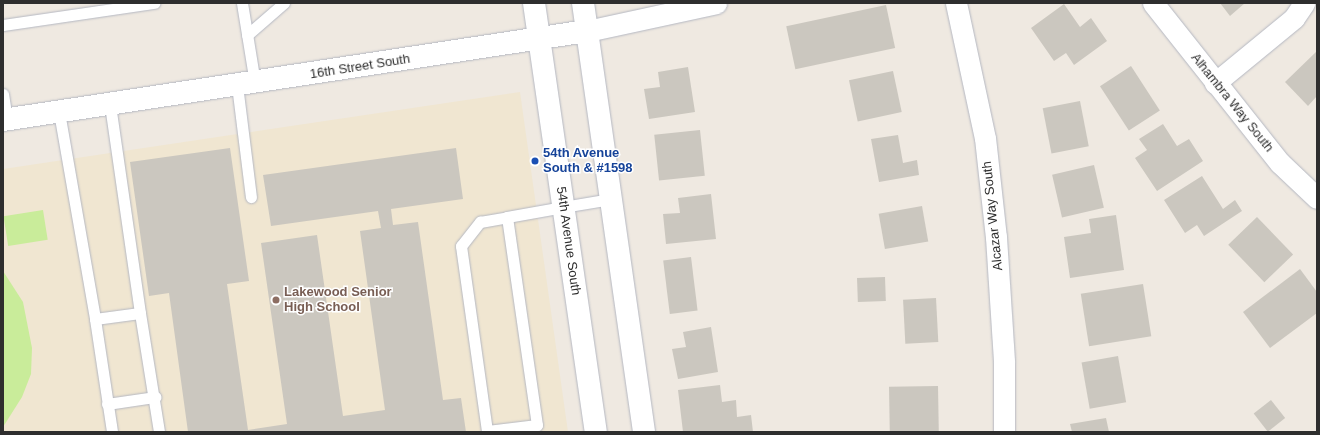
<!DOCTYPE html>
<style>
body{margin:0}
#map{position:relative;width:1320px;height:435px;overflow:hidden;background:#efe9e1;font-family:Helvetica,sans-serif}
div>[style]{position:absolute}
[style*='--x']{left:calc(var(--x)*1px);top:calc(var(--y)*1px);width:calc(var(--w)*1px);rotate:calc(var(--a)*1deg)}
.education>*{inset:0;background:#f0e6d1}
.pitch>*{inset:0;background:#c9ec9a;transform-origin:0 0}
.building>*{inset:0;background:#cbc7bf;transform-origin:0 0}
.roads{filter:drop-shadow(0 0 1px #b4b7c1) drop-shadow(0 0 1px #b4b7c1)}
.service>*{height:11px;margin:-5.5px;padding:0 5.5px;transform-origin:5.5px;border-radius:5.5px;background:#fff}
.minor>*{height:21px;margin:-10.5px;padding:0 10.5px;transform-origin:10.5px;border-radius:10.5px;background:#fff}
.tertiary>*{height:22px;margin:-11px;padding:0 11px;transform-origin:11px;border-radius:11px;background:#fff}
.secondary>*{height:22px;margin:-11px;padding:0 11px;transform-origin:11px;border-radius:11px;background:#fff}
.dots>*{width:11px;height:11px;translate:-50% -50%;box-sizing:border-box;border:2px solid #fff;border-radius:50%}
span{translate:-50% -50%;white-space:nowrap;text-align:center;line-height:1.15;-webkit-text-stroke:3px #fff;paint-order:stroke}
.street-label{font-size:13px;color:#2e2e2e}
.transit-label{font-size:13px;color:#164399;font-weight:700}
.left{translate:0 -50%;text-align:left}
.education-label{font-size:13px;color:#785e54;font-weight:700}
.frame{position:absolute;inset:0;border:4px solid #2e2e2e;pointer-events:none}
</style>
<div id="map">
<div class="education">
<div style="clip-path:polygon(520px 92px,568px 432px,3px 432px,3px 169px)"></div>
</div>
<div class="pitch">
<div style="left:43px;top:210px;width:30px;height:40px;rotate:81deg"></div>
<div style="clip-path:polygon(3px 271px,23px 302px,32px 348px,31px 374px,22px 397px,3px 427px)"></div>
</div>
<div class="building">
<div style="clip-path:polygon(1220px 3px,1245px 3px,1230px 16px)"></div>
<div style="clip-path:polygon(1064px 4px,1080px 27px,1091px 18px,1107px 41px,1074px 65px,1066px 53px,1054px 61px,1031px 28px)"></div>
<div style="left:886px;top:5px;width:44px;height:102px;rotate:78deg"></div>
<div style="clip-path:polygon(1317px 51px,1317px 96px,1308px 106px,1285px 82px)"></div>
<div style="left:1131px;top:66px;width:53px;height:37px;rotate:57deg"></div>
<div style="clip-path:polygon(688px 67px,695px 112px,649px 119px,644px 89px,660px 87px,658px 72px)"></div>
<div style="left:893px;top:71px;width:42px;height:45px;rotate:78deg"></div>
<div style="left:1080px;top:101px;width:46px;height:38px;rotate:79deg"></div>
<div style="clip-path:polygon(1163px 124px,1177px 146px,1189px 139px,1203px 161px,1157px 191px,1135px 158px,1147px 150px,1139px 139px)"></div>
<div style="left:700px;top:130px;width:46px;height:46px;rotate:84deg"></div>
<div style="clip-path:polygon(898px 135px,903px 163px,917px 160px,919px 175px,879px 182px,871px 139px)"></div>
<div style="clip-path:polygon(230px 148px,249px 281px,227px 284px,248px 430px,287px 424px,261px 243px,317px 235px,343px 416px,385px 410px,360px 231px,381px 228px,378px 211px,271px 226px,263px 175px,456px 148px,463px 199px,391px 209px,393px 225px,418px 222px,443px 400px,461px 398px,466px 432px,188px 432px,169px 293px,149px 296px,130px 162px)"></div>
<div style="left:1094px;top:165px;width:44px;height:43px;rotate:77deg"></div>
<div style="clip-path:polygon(1202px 176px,1223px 209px,1235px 200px,1242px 211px,1204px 236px,1197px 225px,1185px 233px,1164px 200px)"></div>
<div style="clip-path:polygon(711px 194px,716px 239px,666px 244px,663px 214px,680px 213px,678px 198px)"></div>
<div style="left:922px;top:206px;width:36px;height:44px;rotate:80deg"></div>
<div style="clip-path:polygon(1116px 215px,1124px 270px,1070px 278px,1064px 237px,1091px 233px,1089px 219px)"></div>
<div style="left:1257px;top:217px;width:52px;height:40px;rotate:46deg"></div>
<div style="left:691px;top:257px;width:54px;height:28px;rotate:83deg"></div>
<div style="clip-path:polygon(1300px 269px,1317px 292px,1317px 313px,1270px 348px,1243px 312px)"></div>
<div style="left:885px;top:277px;width:24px;height:28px;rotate:88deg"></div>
<div style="left:1143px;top:284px;width:53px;height:63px;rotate:81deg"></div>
<div style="left:936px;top:298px;width:44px;height:33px;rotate:87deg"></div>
<div style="clip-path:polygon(711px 327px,718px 372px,678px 379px,672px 349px,686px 347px,683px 332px)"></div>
<div style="left:1118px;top:356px;width:47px;height:37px;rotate:80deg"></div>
<div style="clip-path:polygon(720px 385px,722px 402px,736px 400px,737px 417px,751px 415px,753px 432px,683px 432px,678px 390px)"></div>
<div style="left:938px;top:386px;width:46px;height:49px;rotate:89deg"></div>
<div style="left:1271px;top:400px;width:23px;height:22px;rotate:52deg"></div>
<div style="clip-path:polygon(1106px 418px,1109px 432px,1072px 432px,1070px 424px)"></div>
</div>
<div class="roads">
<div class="service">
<div style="--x:242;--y:3;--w:81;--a:80.8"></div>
<div style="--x:3;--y:25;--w:153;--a:-8.3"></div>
<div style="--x:247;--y:35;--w:49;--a:-40.9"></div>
<div style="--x:237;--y:85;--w:113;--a:82.9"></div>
<div style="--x:3;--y:94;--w:25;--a:81"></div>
<div style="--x:59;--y:112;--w:210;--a:80.1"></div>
<div style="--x:95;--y:319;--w:45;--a:-7.6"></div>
<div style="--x:140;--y:313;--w:211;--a:-98.2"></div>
<div style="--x:507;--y:217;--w:210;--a:81.8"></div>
<div style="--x:537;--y:425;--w:50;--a:173.2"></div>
<div style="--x:487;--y:431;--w:187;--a:-98"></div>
<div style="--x:461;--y:246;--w:31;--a:-52"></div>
<div style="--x:480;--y:222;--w:27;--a:-10"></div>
<div style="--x:507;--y:217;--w:57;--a:-10.1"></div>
<div style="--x:563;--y:207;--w:49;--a:-9.5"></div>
<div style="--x:140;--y:313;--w:121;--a:80.9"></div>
<div style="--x:95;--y:319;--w:114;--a:81.4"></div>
<div style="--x:107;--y:404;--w:49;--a:-8.3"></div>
</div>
<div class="minor">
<div style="--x:956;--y:3;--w:138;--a:77.9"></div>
<div style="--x:985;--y:138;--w:100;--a:83.7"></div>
<div style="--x:996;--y:237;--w:125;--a:86.3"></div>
<div style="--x:1004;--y:362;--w:70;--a:90"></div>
<div style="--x:1153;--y:3;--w:204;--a:51.6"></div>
<div style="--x:1280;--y:163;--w:51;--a:43.4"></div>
<div style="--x:587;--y:31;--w:132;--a:-12.2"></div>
<div style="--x:1215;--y:83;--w:102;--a:-39.4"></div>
<div style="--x:1294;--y:18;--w:18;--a:-56"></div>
</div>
<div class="tertiary">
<div style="--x:3;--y:120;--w:591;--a:-8.67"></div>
</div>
<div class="secondary">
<div style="--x:534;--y:3;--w:433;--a:81.8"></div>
<div style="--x:583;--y:3;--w:433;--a:81.9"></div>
</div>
</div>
<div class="dots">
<div style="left:535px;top:161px;background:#1a4fb4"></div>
<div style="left:276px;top:300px;background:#8d6e63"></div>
</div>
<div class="street-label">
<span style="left:360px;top:67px;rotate:-9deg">16th Street South</span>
<span style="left:1232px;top:103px;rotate:51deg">Alhambra Way South</span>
<span style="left:993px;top:216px;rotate:-96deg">Alcazar Way South</span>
<span style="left:568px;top:241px;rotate:82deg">54th Avenue South</span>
</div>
<div class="transit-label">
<span class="left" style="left:543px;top:161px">54th Avenue<br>South &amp; #1598</span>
</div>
<div class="education-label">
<span class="left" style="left:284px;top:300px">Lakewood Senior<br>High School</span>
</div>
<div class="frame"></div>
</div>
